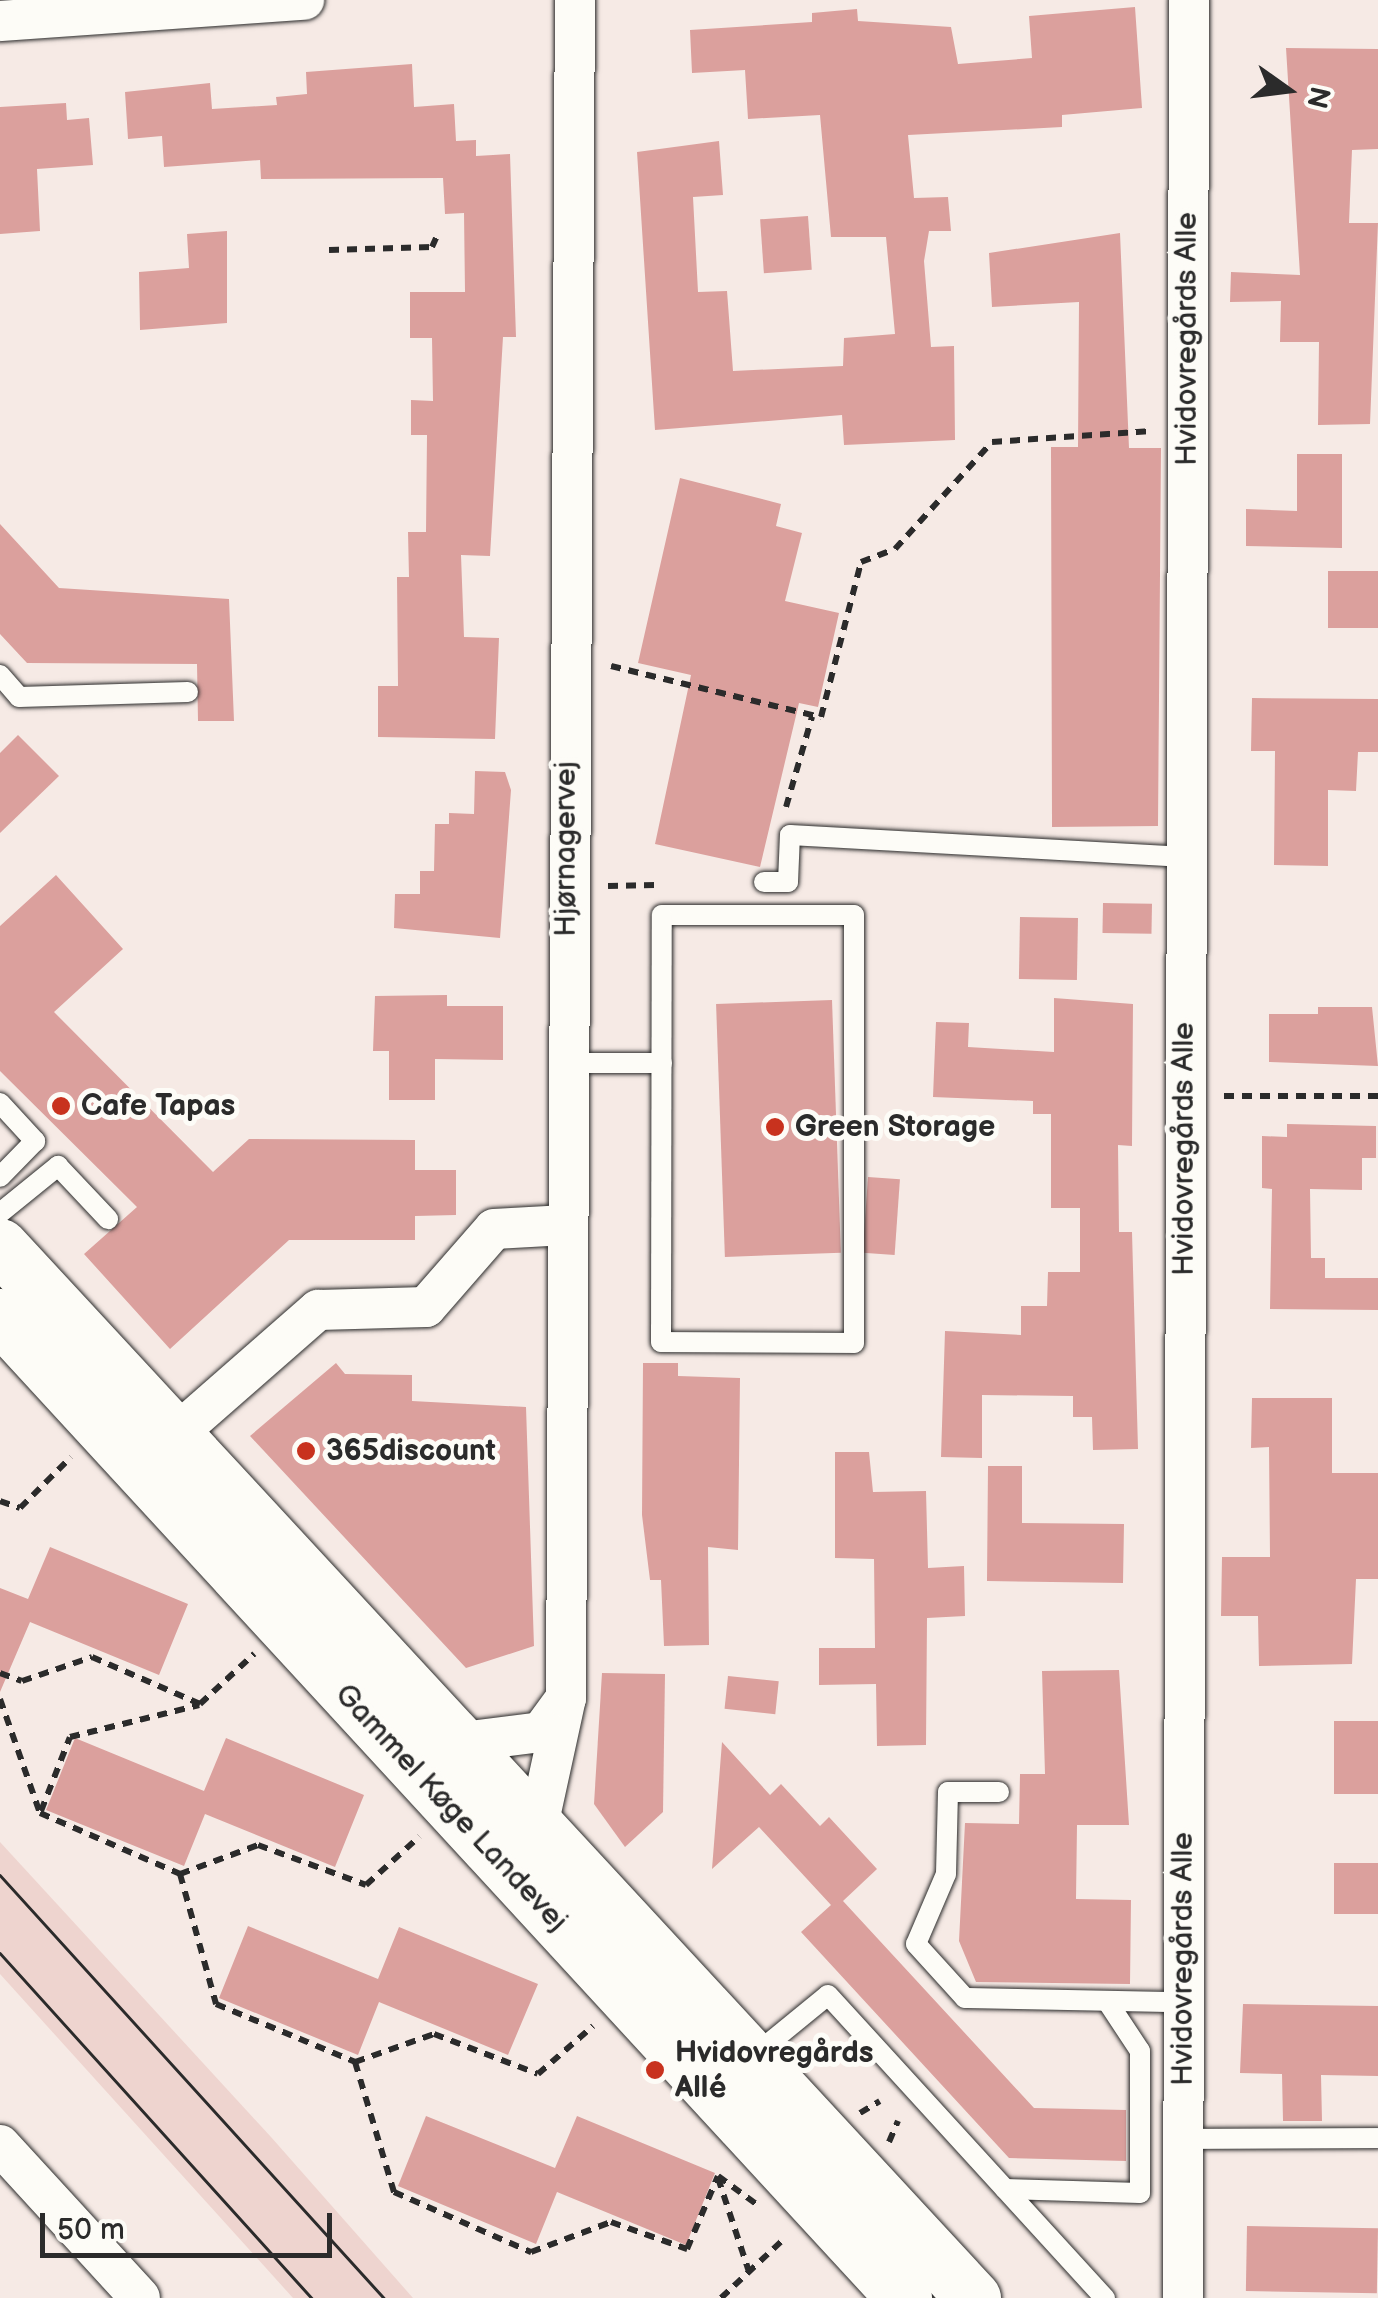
<!DOCTYPE html>
<meta charset="utf-8">
<style>
body{margin:0}
#map{position:relative;width:1378px;height:2298px;overflow:hidden;background:#f6eae5;font-family:"Balsamiq Sans",sans-serif}
div>[style]{position:absolute}
[style*='--x']{left:calc(var(--x)*1px);top:calc(var(--y)*1px);width:calc(var(--w)*1px);rotate:calc(var(--a)*1deg)}
.built>*{inset:0;background:#eed4cf}
.building>*{inset:0;background:#dba09d;transform-origin:0 0}
.path>*{height:6px;margin-top:-3px;transform-origin:0;background:repeating-linear-gradient(90deg,#2b2b2b 0 10px,transparent 0 18px)}
.roads{filter:drop-shadow(0 0 2px #2b2b2b) drop-shadow(0 0 2px #2b2b2b)}
.service>*{height:20px;margin:-10px;padding:0 10px;transform-origin:10px;border-radius:10px;background:#fdfcf7}
.minor>*{height:40px;margin:-20px;padding:0 20px;transform-origin:20px;border-radius:20px;background:#fdfcf7}
.secondary>*{height:55px;margin:-27.5px;padding:0 27.5px;transform-origin:27.5px;border-radius:27.5px;background:#fdfcf7}
.tram>*{height:2.5px;margin:-1.25px;padding:0 1.25px;transform-origin:1.25px;border-radius:1.25px;background:#2b2b2b}
.dots>*{width:28px;height:28px;translate:-50% -50%;box-sizing:border-box;border:5px solid #fdfcf7;border-radius:50%}
span{translate:-50% -50%;white-space:nowrap;text-align:center;line-height:1.15;-webkit-text-stroke:10px #fdfcf7;paint-order:stroke}
.street-label{font-size:30px;color:#2b2b2b}
.poi-label{font-size:30px;color:#2b2b2b;font-weight:700}
.left{translate:0 -50%;text-align:left}
.north{position:absolute;left:1238px;top:40px;width:100px;height:100px;-webkit-text-stroke:8px #fdfcf7;paint-order:stroke;rotate:104deg;font-size:28px;font-weight:700;line-height:40px;text-align:center;color:#2b2b2b}
.north::after{content:'';display:block;margin:auto;width:35px;height:45px;background:#2b2b2b;clip-path:polygon(50% 0,100% 100%,50% 72%,0 100%)}
.scale{position:absolute;left:40px;top:2213px;width:292px;height:45px;box-sizing:border-box;border:5px solid #2b2b2b;border-top:0;padding-left:12px;font-size:30px;line-height:35px;white-space:nowrap;color:#2b2b2b;-webkit-text-stroke:8px #fdfcf7;paint-order:stroke}
</style>
<div id="map">
<div class="built">
<div style="clip-path:polygon(0 1842px,271px 2137px,413px 2298px,293px 2298px,0 1974px)"></div>
</div>
<div class="building">
<div style="clip-path:polygon(1135px 7px,1142px 108px,1062px 115px,1062px 127px,908px 135px,914px 198px,948px 197px,951px 231px,929px 231px,924px 261px,931px 347px,954px 346px,955px 440px,844px 445px,842px 415px,655px 430px,637px 152px,719px 141px,723px 195px,693px 197px,698px 292px,727px 291px,733px 371px,843px 366px,844px 338px,895px 334px,886px 237px,831px 237px,820px 115px,748px 119px,745px 70px,692px 73px,690px 30px,812px 22px,812px 13px,857px 9px,858px 21px,951px 27px,958px 64px,1032px 58px,1029px 16px)"></div>
<div style="clip-path:polygon(1286px 48px,1378px 49px,1378px 149px,1352px 150px,1349px 223px,1378px 223px,1370px 424px,1318px 425px,1319px 342px,1280px 342px,1281px 301px,1230px 302px,1231px 272px,1300px 275px)"></div>
<div style="clip-path:polygon(412px 64px,414px 107px,454px 104px,456px 141px,476px 140px,476px 156px,510px 154px,516px 337px,503px 337px,490px 556px,461px 555px,464px 637px,499px 638px,495px 739px,378px 737px,378px 686px,398px 686px,397px 577px,409px 577px,408px 532px,426px 532px,427px 435px,411px 435px,411px 400px,433px 401px,432px 338px,410px 338px,410px 292px,465px 292px,464px 213px,445px 214px,443px 178px,261px 179px,260px 160px,164px 167px,162px 136px,128px 139px,125px 92px,210px 83px,212px 109px,277px 105px,276px 97px,307px 94px,306px 72px)"></div>
<div style="clip-path:polygon(66px 103px,67px 120px,89px 118px,93px 165px,37px 169px,40px 231px,0 234px,0 107px)"></div>
<div style="left:808px;top:216px;width:54px;height:48px;rotate:86deg"></div>
<div style="clip-path:polygon(227px 231px,227px 323px,140px 330px,139px 272px,189px 268px,187px 234px)"></div>
<div style="clip-path:polygon(1120px 233px,1129px 448px,1161px 448px,1158px 826px,1052px 827px,1051px 447px,1078px 447px,1079px 302px,992px 307px,989px 253px)"></div>
<div style="clip-path:polygon(1297px 454px,1342px 454px,1342px 548px,1246px 546px,1246px 509px,1297px 511px)"></div>
<div style="clip-path:polygon(680px 478px,781px 504px,776px 526px,802px 533px,785px 601px,839px 613px,818px 707px,799px 703px,760px 867px,655px 844px,691px 675px,638px 663px)"></div>
<div style="clip-path:polygon(0 524px,59px 588px,229px 599px,234px 721px,198px 721px,197px 664px,27px 663px,0 634px)"></div>
<div style="left:1328px;top:571px;width:50px;height:57px"></div>
<div style="clip-path:polygon(1252px 698px,1378px 699px,1378px 752px,1358px 752px,1356px 791px,1328px 790px,1328px 866px,1274px 865px,1275px 751px,1251px 751px)"></div>
<div style="clip-path:polygon(18px 735px,59px 776px,0 833px,0 753px)"></div>
<div style="clip-path:polygon(475px 771px,505px 772px,511px 790px,500px 938px,394px 928px,395px 894px,420px 894px,420px 871px,434px 871px,435px 824px,449px 824px,449px 813px,474px 814px)"></div>
<div style="clip-path:polygon(56px 875px,123px 949px,54px 1012px,213px 1172px,249px 1139px,415px 1140px,415px 1170px,456px 1170px,456px 1215px,415px 1216px,415px 1240px,289px 1240px,170px 1349px,84px 1254px,137px 1207px,0 1071px,0 926px)"></div>
<div style="left:1103px;top:903px;width:49px;height:30px;rotate:1deg"></div>
<div style="left:1020px;top:917px;width:58px;height:62px;rotate:1deg"></div>
<div style="clip-path:polygon(447px 995px,447px 1006px,503px 1006px,503px 1060px,435px 1059px,435px 1100px,389px 1100px,389px 1051px,373px 1051px,375px 996px)"></div>
<div style="clip-path:polygon(1054px 998px,1133px 1004px,1132px 1146px,1118px 1145px,1119px 1232px,1132px 1232px,1138px 1449px,1093px 1450px,1092px 1417px,1073px 1417px,1073px 1396px,982px 1395px,982px 1458px,941px 1457px,945px 1331px,1021px 1335px,1021px 1306px,1047px 1306px,1048px 1272px,1080px 1272px,1080px 1208px,1051px 1208px,1051px 1114px,1033px 1114px,1033px 1101px,933px 1097px,936px 1022px,969px 1023px,968px 1047px,1054px 1052px)"></div>
<div style="left:832px;top:1000px;width:253px;height:116px;rotate:88deg"></div>
<div style="clip-path:polygon(1318px 1007px,1372px 1007px,1378px 1066px,1269px 1062px,1269px 1014px,1318px 1014px)"></div>
<div style="clip-path:polygon(1287px 1124px,1376px 1126px,1376px 1158px,1362px 1158px,1362px 1190px,1310px 1189px,1311px 1258px,1325px 1258px,1325px 1278px,1378px 1278px,1378px 1310px,1270px 1309px,1272px 1189px,1262px 1188px,1262px 1136px,1287px 1137px)"></div>
<div style="left:868px;top:1177px;width:32px;height:76px;rotate:4deg"></div>
<div style="clip-path:polygon(336px 1363px,345px 1374px,412px 1375px,412px 1401px,526px 1407px,534px 1646px,466px 1668px,250px 1436px)"></div>
<div style="clip-path:polygon(643px 1363px,678px 1363px,678px 1376px,740px 1378px,738px 1550px,708px 1547px,709px 1645px,664px 1646px,661px 1580px,650px 1580px,642px 1515px)"></div>
<div style="clip-path:polygon(1252px 1398px,1332px 1398px,1332px 1473px,1378px 1473px,1378px 1579px,1356px 1579px,1352px 1664px,1259px 1666px,1258px 1616px,1221px 1616px,1222px 1557px,1270px 1557px,1269px 1447px,1251px 1448px)"></div>
<div style="clip-path:polygon(835px 1452px,869px 1452px,873px 1492px,926px 1491px,928px 1568px,964px 1566px,965px 1616px,927px 1618px,926px 1745px,877px 1746px,876px 1684px,819px 1685px,819px 1648px,875px 1648px,874px 1559px,835px 1558px)"></div>
<div style="clip-path:polygon(988px 1466px,1022px 1466px,1022px 1523px,1124px 1524px,1123px 1583px,987px 1581px)"></div>
<div style="clip-path:polygon(50px 1547px,188px 1604px,159px 1675px,30px 1622px,0 1692px,0 1588px,28px 1599px)"></div>
<div style="clip-path:polygon(1119px 1670px,1129px 1825px,1077px 1825px,1076px 1899px,1131px 1900px,1130px 1984px,976px 1982px,959px 1941px,965px 1823px,1019px 1824px,1020px 1774px,1045px 1774px,1042px 1671px)"></div>
<div style="clip-path:polygon(602px 1673px,665px 1674px,663px 1812px,625px 1847px,594px 1804px)"></div>
<div style="left:728px;top:1676px;width:51px;height:33px;rotate:6deg"></div>
<div style="left:1378px;top:1721px;width:73px;height:44px;rotate:90deg"></div>
<div style="clip-path:polygon(75px 1738px,204px 1791px,226px 1738px,364px 1795px,335px 1867px,205px 1814px,184px 1866px,46px 1810px)"></div>
<div style="clip-path:polygon(722px 1742px,770px 1795px,781px 1784px,820px 1826px,829px 1817px,877px 1869px,843px 1901px,1034px 2108px,1126px 2110px,1126px 2161px,1009px 2158px,801px 1932px,831px 1905px,759px 1827px,712px 1869px)"></div>
<div style="left:1334px;top:1863px;width:44px;height:51px"></div>
<div style="clip-path:polygon(248px 1926px,378px 1979px,399px 1927px,538px 1984px,508px 2055px,379px 2002px,358px 2055px,219px 1998px)"></div>
<div style="clip-path:polygon(1243px 2004px,1378px 2006px,1378px 2076px,1321px 2075px,1322px 2121px,1283px 2121px,1282px 2074px,1240px 2073px)"></div>
<div style="clip-path:polygon(426px 2116px,555px 2168px,577px 2116px,715px 2173px,686px 2245px,557px 2192px,536px 2244px,398px 2186px)"></div>
<div style="left:1247px;top:2226px;width:131px;height:65px;rotate:1deg"></div>
</div>
<div class="path">
<div style="--x:329;--y:250;--w:103;--a:-1.7"></div>
<div style="--x:432;--y:247;--w:10;--a:-66"></div>
<div style="--x:611;--y:666;--w:216;--a:13.7"></div>
<div style="--x:821;--y:717;--w:160;--a:-75.5"></div>
<div style="--x:861;--y:562;--w:36;--a:-21"></div>
<div style="--x:895;--y:549;--w:144;--a:-47.8"></div>
<div style="--x:992;--y:442;--w:160;--a:-3.9"></div>
<div style="--x:786;--y:807;--w:94;--a:-73.9"></div>
<div style="--x:608;--y:886;--w:47;--a:-1.2"></div>
<div style="--x:1224;--y:1096;--w:154;--a:0"></div>
<div style="--x:0;--y:1501;--w:21;--a:19"></div>
<div style="--x:20;--y:1508;--w:72;--a:-45"></div>
<div style="--x:0;--y:1673;--w:23;--a:20"></div>
<div style="--x:22;--y:1681;--w:74;--a:-18.9"></div>
<div style="--x:92;--y:1657;--w:118;--a:23.5"></div>
<div style="--x:200;--y:1704;--w:74;--a:-42.8"></div>
<div style="--x:0;--y:1699;--w:121;--a:70.7"></div>
<div style="--x:40;--y:1813;--w:153;--a:23.5"></div>
<div style="--x:180;--y:1874;--w:83;--a:-20.4"></div>
<div style="--x:258;--y:1845;--w:115;--a:20.3"></div>
<div style="--x:366;--y:1885;--w:72;--a:-42.2"></div>
<div style="--x:41;--y:1811;--w:79;--a:-68.6"></div>
<div style="--x:70;--y:1737;--w:133;--a:-13.9"></div>
<div style="--x:180;--y:1874;--w:135;--a:74.5"></div>
<div style="--x:216;--y:2004;--w:151;--a:22.6"></div>
<div style="--x:355;--y:2062;--w:84;--a:-19.5"></div>
<div style="--x:434;--y:2034;--w:111;--a:21"></div>
<div style="--x:538;--y:2074;--w:73;--a:-41.1"></div>
<div style="--x:355;--y:2062;--w:136;--a:73.3"></div>
<div style="--x:394;--y:2192;--w:150;--a:23.7"></div>
<div style="--x:531;--y:2252;--w:85;--a:-20.6"></div>
<div style="--x:611;--y:2222;--w:81;--a:19.6"></div>
<div style="--x:687;--y:2249;--w:79;--a:-67"></div>
<div style="--x:718;--y:2176;--w:51;--a:36.2"></div>
<div style="--x:860;--y:2113;--w:23;--a:-31"></div>
<div style="--x:889;--y:2142;--w:23;--a:-67"></div>
<div style="--x:718;--y:2178;--w:99;--a:71.7"></div>
<div style="--x:721;--y:2298;--w:89;--a:-43.2"></div>
</div>
<div class="roads">
<div class="service">
<div style="--x:0;--y:675;--w:29;--a:49"></div>
<div style="--x:19;--y:697;--w:169;--a:-1.7"></div>
<div style="--x:764;--y:882;--w:24;--a:0"></div>
<div style="--x:788;--y:882;--w:47;--a:-87.6"></div>
<div style="--x:790;--y:835;--w:396;--a:3.2"></div>
<div style="--x:662;--y:915;--w:192;--a:0"></div>
<div style="--x:854;--y:915;--w:428;--a:90"></div>
<div style="--x:854;--y:1343;--w:193;--a:-179.7"></div>
<div style="--x:661;--y:1342;--w:427;--a:-89.9"></div>
<div style="--x:565;--y:1063;--w:97;--a:0"></div>
<div style="--x:0;--y:1103;--w:52;--a:47.4"></div>
<div style="--x:35;--y:1141;--w:50;--a:134.2"></div>
<div style="--x:0;--y:1213;--w:75;--a:-39"></div>
<div style="--x:58;--y:1166;--w:73;--a:46.7"></div>
<div style="--x:999;--y:1792;--w:51;--a:180"></div>
<div style="--x:948;--y:1792;--w:82;--a:91.4"></div>
<div style="--x:946;--y:1874;--w:76;--a:113.2"></div>
<div style="--x:916;--y:1944;--w:73;--a:47.8"></div>
<div style="--x:965;--y:1998;--w:218;--a:1.1"></div>
<div style="--x:751;--y:2058;--w:99;--a:-39.3"></div>
<div style="--x:828;--y:1995;--w:411;--a:47.6"></div>
<div style="--x:1183;--y:2139;--w:195;--a:-0.3"></div>
<div style="--x:1005;--y:2189;--w:135;--a:1.7"></div>
<div style="--x:1140;--y:2193;--w:142;--a:-90"></div>
<div style="--x:1140;--y:2051;--w:60;--a:-123.4"></div>
</div>
<div class="minor">
<div style="--x:0;--y:21;--w:305;--a:-4"></div>
<div style="--x:175;--y:1435;--w:190;--a:-41.2"></div>
<div style="--x:318;--y:1310;--w:108;--a:-1.6"></div>
<div style="--x:426;--y:1307;--w:103;--a:-48.9"></div>
<div style="--x:494;--y:1229;--w:72;--a:-3.2"></div>
<div style="--x:462;--y:1742;--w:80;--a:-7.2"></div>
<div style="--x:541;--y:1732;--w:42;--a:-53.7"></div>
<div style="--x:538;--y:1826;--w:131;--a:-77.7"></div>
<div style="--x:566;--y:1698;--w:1698;--a:-89.7"></div>
<div style="--x:0;--y:2145;--w:207;--a:47.5"></div>
<div style="--x:1183;--y:2298;--w:2298;--a:-89.85"></div>
</div>
<div class="secondary">
<div style="--x:0;--y:1246;--w:1433;--a:47.23"></div>
<div style="--x:0;--y:1316;--w:1335;--a:47.37"></div>
</div>
</div>
<div class="tram">
<div style="--x:0;--y:1875;--w:571;--a:47.77"></div>
<div style="--x:0;--y:1953;--w:465;--a:47.9"></div>
</div>
<div class="dots">
<div style="left:61px;top:1106px;background:#c8321e"></div>
<div style="left:775px;top:1127px;background:#c8321e"></div>
<div style="left:306px;top:1451px;background:#c8321e"></div>
<div style="left:655px;top:2070px;background:#c8321e"></div>
</div>
<div class="street-label">
<span style="left:1187px;top:339px;rotate:-90deg">Hvidovregårds Alle</span>
<span style="left:566px;top:849px;rotate:-90deg">Hjørnagervej</span>
<span style="left:1184px;top:1149px;rotate:-90deg">Hvidovregårds Alle</span>
<span style="left:451px;top:1808px;rotate:47deg">Gammel Køge Landevej</span>
<span style="left:1183px;top:1959px;rotate:-90deg">Hvidovregårds Alle</span>
</div>
<div class="poi-label">
<span class="left" style="left:81px;top:1106px">Cafe Tapas</span>
<span class="left" style="left:795px;top:1127px">Green Storage</span>
<span class="left" style="left:326px;top:1451px">365discount</span>
<span class="left" style="left:675px;top:2070px">Hvidovregårds<br>Allé</span>
</div>
<div class="north">N</div>
<div class="scale">50 m</div>
</div>
